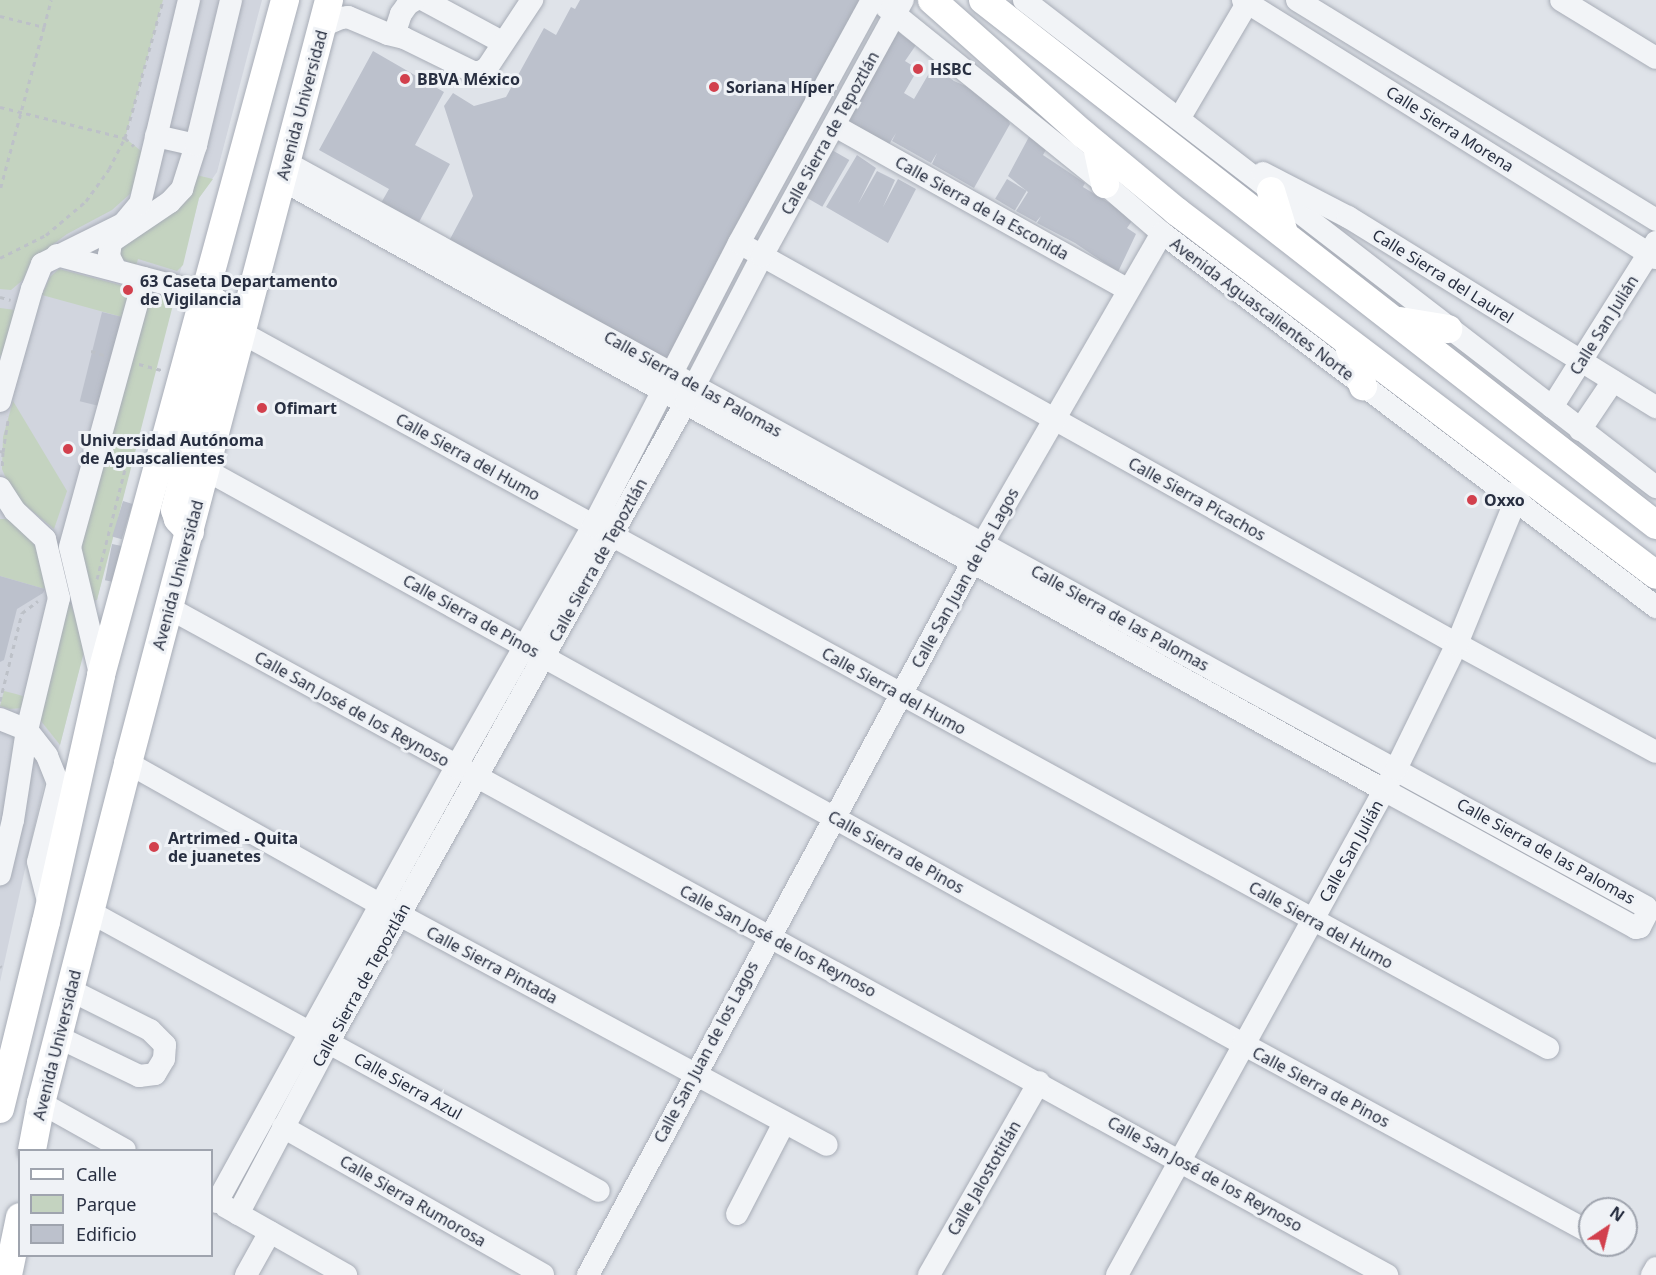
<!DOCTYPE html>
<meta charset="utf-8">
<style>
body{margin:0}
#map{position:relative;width:1656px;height:1275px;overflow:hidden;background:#dfe3e9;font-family:"Noto Sans",sans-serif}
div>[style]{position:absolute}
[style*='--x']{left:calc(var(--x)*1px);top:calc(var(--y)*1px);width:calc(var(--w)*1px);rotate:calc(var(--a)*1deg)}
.built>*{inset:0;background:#d1d5de}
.green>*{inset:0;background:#c4d3c0}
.building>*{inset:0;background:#bcc1cc;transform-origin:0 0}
.path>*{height:3px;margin-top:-1.5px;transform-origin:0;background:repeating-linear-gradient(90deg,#bdc1c8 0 4.5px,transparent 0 9px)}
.roads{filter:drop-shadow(0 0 2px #a8adb7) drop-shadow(0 0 2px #a8adb7)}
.minor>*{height:22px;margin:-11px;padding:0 11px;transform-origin:11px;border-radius:11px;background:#f2f4f7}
.major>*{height:28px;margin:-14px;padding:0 14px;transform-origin:14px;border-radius:14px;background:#fff}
.dots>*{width:16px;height:16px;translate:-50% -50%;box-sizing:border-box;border:3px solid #eff2f6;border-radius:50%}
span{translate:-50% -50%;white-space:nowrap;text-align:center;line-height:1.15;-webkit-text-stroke:6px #eff2f6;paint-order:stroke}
.poi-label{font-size:16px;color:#282f41;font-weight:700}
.left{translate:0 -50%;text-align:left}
.street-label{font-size:16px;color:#282f41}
.legend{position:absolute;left:18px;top:1149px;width:195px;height:108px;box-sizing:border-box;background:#eff2f6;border:2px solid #9fa4ae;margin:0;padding:8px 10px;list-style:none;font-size:18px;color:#282f41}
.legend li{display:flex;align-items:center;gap:12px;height:30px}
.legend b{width:30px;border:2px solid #9fa4ae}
.north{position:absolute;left:1578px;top:1197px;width:60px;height:60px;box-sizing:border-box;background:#eff2f6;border:2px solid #9fa4ae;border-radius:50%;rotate:35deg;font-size:16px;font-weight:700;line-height:24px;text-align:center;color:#282f41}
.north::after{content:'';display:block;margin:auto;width:21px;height:27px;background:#d2404d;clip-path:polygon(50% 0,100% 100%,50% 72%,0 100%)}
</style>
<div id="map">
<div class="built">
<div style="clip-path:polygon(0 0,262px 0,217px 172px,199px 198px,60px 745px,45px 779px,0 982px)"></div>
</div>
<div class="green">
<div style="clip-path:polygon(0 0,163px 0,125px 138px,146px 155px,131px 193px,112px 210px,67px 234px,31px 261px,24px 279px,11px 290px,0 289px)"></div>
<div style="clip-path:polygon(192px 174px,213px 179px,199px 198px,183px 265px,177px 271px,138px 259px,136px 266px,120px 258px,118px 245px)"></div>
<div style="clip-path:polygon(59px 269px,124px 286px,123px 292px,128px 293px,122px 317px,42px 295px,50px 277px)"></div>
<div style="clip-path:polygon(155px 295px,175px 297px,97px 600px,89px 601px,76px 545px,141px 305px)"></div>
<div style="clip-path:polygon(0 308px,15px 310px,2px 356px,0 355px)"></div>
<div style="clip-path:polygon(13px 401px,67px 491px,54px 529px,13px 495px,2px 469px,3px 437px)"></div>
<div style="clip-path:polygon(0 519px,13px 519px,39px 550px,45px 589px,0 576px)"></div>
<div style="clip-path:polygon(68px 597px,86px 644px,60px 745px,37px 716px)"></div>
<div style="clip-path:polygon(4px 691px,16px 694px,29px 698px,23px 708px,9px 709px,0 706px)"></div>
</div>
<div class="building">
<div style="clip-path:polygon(580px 0,858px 0,861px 2px,666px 360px,449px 241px,473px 196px,444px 106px,453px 93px,474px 106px,506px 97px,544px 28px,556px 35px,571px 7px,575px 9px)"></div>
<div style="clip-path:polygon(898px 32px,916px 45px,905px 61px,918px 69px,904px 93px,914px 99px,935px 63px,944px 68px,941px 71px,954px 81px,968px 87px,1007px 117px,1010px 124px,974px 188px,932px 164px,937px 153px,931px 163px,892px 141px,896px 133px,888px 146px,847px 121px)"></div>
<div style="clip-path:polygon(373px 51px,444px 92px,415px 145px,450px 164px,418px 224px,381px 203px,389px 189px,319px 150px)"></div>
<div style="clip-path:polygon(1030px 135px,1047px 148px,1043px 155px,1085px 183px,1083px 187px,1134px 218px,1127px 228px,1136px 234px,1118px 272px,1075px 243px,1037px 223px,1041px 216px,1036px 222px,1016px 211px,1028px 192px,1008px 176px)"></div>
<div style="left:832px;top:150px;width:20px;height:54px;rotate:30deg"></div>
<div style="clip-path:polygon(857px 155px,876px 168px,858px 204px,877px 171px,895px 180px,883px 207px,898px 179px,916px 189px,888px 243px,826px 207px)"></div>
<div style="left:1007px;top:179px;width:23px;height:23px;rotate:31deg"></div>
<div style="left:102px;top:312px;width:21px;height:92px;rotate:14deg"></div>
<div style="left:123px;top:501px;width:10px;height:37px;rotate:17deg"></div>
<div style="left:112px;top:544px;width:10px;height:37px;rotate:11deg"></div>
<div style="clip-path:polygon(0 576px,45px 589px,43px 593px,17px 609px,4px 660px,0 662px)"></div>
</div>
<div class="path">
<div style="--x:0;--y:16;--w:45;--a:14"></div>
<div style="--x:44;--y:27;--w:169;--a:105.1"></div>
<div style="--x:44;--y:27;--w:28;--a:-75"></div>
<div style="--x:0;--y:107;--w:129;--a:13.9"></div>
<div style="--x:125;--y:138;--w:143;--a:-74.6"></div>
<div style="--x:0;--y:258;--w:51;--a:-26.6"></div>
<div style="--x:46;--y:235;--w:52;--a:-40.4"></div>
<div style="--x:86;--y:201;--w:39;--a:-54"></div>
<div style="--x:109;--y:169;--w:35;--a:-63"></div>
<div style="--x:125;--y:138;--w:12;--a:42"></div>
<div style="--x:0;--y:297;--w:11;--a:15"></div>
<div style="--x:91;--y:351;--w:14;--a:17"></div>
<div style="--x:139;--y:364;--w:24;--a:15"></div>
<div style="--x:0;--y:451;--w:3;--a:18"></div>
<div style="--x:3;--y:452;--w:17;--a:93"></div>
<div style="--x:3;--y:452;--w:36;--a:-81"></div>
<div style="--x:97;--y:579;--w:122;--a:-75.7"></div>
<div style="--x:127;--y:461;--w:11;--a:-22"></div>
<div style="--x:0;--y:701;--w:91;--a:-76"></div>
<div style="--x:22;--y:613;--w:20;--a:-37"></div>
<div style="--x:0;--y:966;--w:2;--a:27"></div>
</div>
<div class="roads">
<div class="minor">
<div style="--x:424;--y:0;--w:89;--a:28.3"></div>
<div style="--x:1024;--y:0;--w:798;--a:37.62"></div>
<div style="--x:1243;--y:0;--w:487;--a:32"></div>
<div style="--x:1297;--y:0;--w:421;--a:31.5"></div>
<div style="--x:1561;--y:0;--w:111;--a:31.4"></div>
<div style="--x:886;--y:7;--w:282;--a:38.9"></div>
<div style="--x:1105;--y:184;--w:75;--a:40.7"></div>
<div style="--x:1162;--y:233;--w:620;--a:37.13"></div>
<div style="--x:322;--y:26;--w:21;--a:-23"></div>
<div style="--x:341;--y:18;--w:7;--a:-8"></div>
<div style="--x:348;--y:17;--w:43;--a:23"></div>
<div style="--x:388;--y:34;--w:16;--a:14"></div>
<div style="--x:404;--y:38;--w:77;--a:26.2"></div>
<div style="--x:473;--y:72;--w:7;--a:0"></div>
<div style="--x:480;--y:72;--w:8;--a:-30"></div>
<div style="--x:487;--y:68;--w:82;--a:-56.5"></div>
<div style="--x:396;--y:29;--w:16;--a:-72"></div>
<div style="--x:401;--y:14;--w:12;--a:-55"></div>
<div style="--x:408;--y:4;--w:8;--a:-30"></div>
<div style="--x:1179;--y:119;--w:138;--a:-59.5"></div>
<div style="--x:835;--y:126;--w:336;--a:29.2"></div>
<div style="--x:156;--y:136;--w:41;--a:12.7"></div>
<div style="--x:1263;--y:173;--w:96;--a:27.4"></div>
<div style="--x:1348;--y:217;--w:362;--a:31.7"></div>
<div style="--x:282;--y:180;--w:1260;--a:28.97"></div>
<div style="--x:1384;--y:790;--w:287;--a:28.7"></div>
<div style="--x:1636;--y:928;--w:4;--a:-14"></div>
<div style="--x:1640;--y:927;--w:18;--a:-63"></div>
<div style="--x:1648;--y:911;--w:4;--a:-117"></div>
<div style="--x:1646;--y:907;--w:1549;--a:-151.3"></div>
<div style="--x:750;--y:249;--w:810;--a:29.19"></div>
<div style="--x:1457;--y:644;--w:226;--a:28.5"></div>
<div style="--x:57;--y:255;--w:153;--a:14.8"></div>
<div style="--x:116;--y:270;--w:16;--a:-117"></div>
<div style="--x:109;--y:256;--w:14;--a:-82"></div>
<div style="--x:111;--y:242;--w:71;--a:-34.1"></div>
<div style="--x:170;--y:202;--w:18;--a:-47"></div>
<div style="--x:182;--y:189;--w:46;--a:-72.3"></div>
<div style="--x:196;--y:145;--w:149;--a:-76.4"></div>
<div style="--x:242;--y:333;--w:1489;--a:28.7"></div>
<div style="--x:0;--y:401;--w:116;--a:-74.1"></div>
<div style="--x:32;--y:289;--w:27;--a:-68"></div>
<div style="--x:42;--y:264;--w:90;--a:-26.3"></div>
<div style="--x:123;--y:224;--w:26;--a:-50"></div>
<div style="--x:140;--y:204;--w:210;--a:-76.5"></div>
<div style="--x:1552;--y:407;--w:195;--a:-57.8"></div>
<div style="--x:1580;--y:430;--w:59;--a:-56"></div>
<div style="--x:206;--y:470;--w:1185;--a:28.97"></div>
<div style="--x:1243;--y:1044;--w:392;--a:28.5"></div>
<div style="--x:0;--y:488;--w:27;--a:57"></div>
<div style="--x:15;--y:511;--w:41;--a:43"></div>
<div style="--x:45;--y:539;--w:61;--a:76.7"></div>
<div style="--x:59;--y:598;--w:136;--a:103.6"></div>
<div style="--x:27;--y:730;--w:91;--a:98.8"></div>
<div style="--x:13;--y:820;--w:56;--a:103.5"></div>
<div style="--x:169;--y:608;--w:1389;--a:28.71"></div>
<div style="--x:100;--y:674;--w:130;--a:-103.3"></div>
<div style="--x:70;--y:547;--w:279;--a:-74.6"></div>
<div style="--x:0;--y:719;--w:29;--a:22"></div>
<div style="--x:27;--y:730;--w:33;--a:52"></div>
<div style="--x:47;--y:756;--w:29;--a:68"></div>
<div style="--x:58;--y:783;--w:81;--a:104.2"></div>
<div style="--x:38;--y:862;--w:44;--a:75.7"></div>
<div style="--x:128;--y:763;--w:290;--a:29.3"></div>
<div style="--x:381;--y:905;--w:506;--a:28.29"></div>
<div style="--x:90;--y:912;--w:580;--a:28.73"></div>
<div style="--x:58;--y:1037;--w:90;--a:25.7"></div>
<div style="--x:139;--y:1076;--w:16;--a:-7"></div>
<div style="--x:155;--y:1074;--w:17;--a:-59"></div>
<div style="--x:164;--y:1059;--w:14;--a:-86"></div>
<div style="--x:165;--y:1045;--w:21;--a:-135"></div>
<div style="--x:150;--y:1030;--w:89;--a:-153.4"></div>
<div style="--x:41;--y:1103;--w:96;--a:29.2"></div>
<div style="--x:283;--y:1127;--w:299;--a:29.6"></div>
<div style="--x:217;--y:1202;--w:496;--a:-61.2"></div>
<div style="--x:456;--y:767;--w:277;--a:-60.4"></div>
<div style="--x:593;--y:526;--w:318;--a:-62.7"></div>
<div style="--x:739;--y:243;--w:277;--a:-61.3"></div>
<div style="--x:226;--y:1207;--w:138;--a:29.5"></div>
<div style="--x:238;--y:1214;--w:193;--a:-62.2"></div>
<div style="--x:328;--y:1043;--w:734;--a:-60.82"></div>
<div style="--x:686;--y:402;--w:165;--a:-62.5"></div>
<div style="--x:762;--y:256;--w:292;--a:-61.2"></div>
<div style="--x:737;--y:1214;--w:102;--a:-62.7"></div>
<div style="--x:246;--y:1275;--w:49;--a:-60.8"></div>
<div style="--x:588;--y:1275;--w:832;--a:-61.65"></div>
<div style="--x:983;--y:543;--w:358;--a:-60"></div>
<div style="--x:929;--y:1275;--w:222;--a:-60.3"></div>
<div style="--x:1117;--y:1275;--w:578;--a:-61.13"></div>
<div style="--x:1396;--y:769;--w:139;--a:-64"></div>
<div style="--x:1457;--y:644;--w:170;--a:-67.8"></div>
<div style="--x:1652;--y:1275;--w:8;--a:-60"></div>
</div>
<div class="major">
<div style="--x:932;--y:0;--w:202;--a:41.6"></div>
<div style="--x:1083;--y:134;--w:121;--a:39.6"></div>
<div style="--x:1176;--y:211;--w:602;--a:37.17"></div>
<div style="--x:983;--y:0;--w:854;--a:37.96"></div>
<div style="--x:1097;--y:146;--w:39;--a:78"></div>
<div style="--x:1271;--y:191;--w:44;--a:72.8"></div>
<div style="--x:1400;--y:321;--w:49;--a:9.5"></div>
<div style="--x:1348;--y:343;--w:46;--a:70.8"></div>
<div style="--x:190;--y:532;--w:18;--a:-133"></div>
<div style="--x:178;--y:519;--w:9;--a:-108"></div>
<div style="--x:175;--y:510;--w:202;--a:-76.2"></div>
<div style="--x:223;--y:314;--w:13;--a:-122"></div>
<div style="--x:216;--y:303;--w:14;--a:-141"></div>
<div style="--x:0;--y:1109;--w:193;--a:-76.2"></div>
<div style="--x:46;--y:922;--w:253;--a:-77.4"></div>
<div style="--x:101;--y:675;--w:700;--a:-74.75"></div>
<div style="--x:32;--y:1150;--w:48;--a:-79.2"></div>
<div style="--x:41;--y:1103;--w:351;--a:-75.6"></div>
<div style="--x:128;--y:763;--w:789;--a:-75.24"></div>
<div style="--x:8;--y:1275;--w:59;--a:-78.3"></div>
</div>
</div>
<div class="dots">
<div style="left:918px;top:69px;background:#d2404d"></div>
<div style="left:405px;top:79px;background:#d2404d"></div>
<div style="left:714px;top:87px;background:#d2404d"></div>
<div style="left:128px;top:290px;background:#d2404d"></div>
<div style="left:262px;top:408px;background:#d2404d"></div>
<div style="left:68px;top:449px;background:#d2404d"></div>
<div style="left:1472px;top:500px;background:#d2404d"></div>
<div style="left:154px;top:847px;background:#d2404d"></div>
</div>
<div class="poi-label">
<span class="left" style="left:930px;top:69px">HSBC</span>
<span class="left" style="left:417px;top:79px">BBVA México</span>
<span class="left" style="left:726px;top:87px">Soriana Híper</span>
<span class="left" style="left:140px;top:290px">63 Caseta Departamento<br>de Vigilancia</span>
<span class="left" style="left:274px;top:408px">Ofimart</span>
<span class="left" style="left:80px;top:449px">Universidad Autónoma<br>de Aguascalientes</span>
<span class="left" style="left:1484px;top:500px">Oxxo</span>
<span class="left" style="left:168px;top:847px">Artrimed - Quita<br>de juanetes</span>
</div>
<div class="street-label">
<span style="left:302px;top:105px;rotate:-75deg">Avenida Universidad</span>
<span style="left:1450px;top:129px;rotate:32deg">Calle Sierra Morena</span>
<span style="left:830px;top:133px;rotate:-61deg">Calle Sierra de Tepoztlán</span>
<span style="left:982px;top:208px;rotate:29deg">Calle Sierra de la Esconida</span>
<span style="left:1443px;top:276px;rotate:32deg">Calle Sierra del Laurel</span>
<span style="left:1262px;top:309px;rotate:37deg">Avenida Aguascalientes Norte</span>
<span style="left:1604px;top:325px;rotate:-58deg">Calle San Julián</span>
<span style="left:693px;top:384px;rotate:29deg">Calle Sierra de las Palomas</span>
<span style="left:468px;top:457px;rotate:29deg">Calle Sierra del Humo</span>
<span style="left:1197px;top:499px;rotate:29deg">Calle Sierra Picachos</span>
<span style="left:598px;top:560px;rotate:-61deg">Calle Sierra de Tepoztlán</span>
<span style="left:178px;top:575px;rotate:-75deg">Avenida Universidad</span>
<span style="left:965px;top:578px;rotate:-61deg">Calle San Juan de los Lagos</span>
<span style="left:471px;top:616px;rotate:29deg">Calle Sierra de Pinos</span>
<span style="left:1120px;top:618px;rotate:29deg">Calle Sierra de las Palomas</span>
<span style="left:894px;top:691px;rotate:29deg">Calle Sierra del Humo</span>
<span style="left:352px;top:709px;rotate:29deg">Calle San José de los Reynoso</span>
<span style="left:1351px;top:851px;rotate:-61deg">Calle San Julián</span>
<span style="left:1546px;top:851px;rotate:29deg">Calle Sierra de las Palomas</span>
<span style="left:896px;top:852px;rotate:29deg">Calle Sierra de Pinos</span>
<span style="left:1321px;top:925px;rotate:29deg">Calle Sierra del Humo</span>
<span style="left:778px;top:941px;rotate:28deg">Calle San José de los Reynoso</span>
<span style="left:492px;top:965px;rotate:28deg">Calle Sierra Pintada</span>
<span style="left:361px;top:985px;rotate:-61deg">Calle Sierra de Tepoztlán</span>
<span style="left:57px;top:1045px;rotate:-76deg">Avenida Universidad</span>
<span style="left:706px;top:1052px;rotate:-62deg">Calle San Juan de los Lagos</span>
<span style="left:408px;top:1086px;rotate:29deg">Calle Sierra Azul</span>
<span style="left:1321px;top:1087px;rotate:28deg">Calle Sierra de Pinos</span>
<span style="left:1205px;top:1174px;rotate:29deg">Calle San José de los Reynoso</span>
<span style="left:984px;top:1178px;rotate:-60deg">Calle Jalostotitlán</span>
<span style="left:413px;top:1201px;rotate:30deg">Calle Sierra Rumorosa</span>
</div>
<ul class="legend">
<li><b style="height:8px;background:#fff"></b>Calle</li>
<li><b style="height:16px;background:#c4d3c0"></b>Parque</li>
<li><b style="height:16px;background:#bcc1cc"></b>Edificio</li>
</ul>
<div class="north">N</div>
</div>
